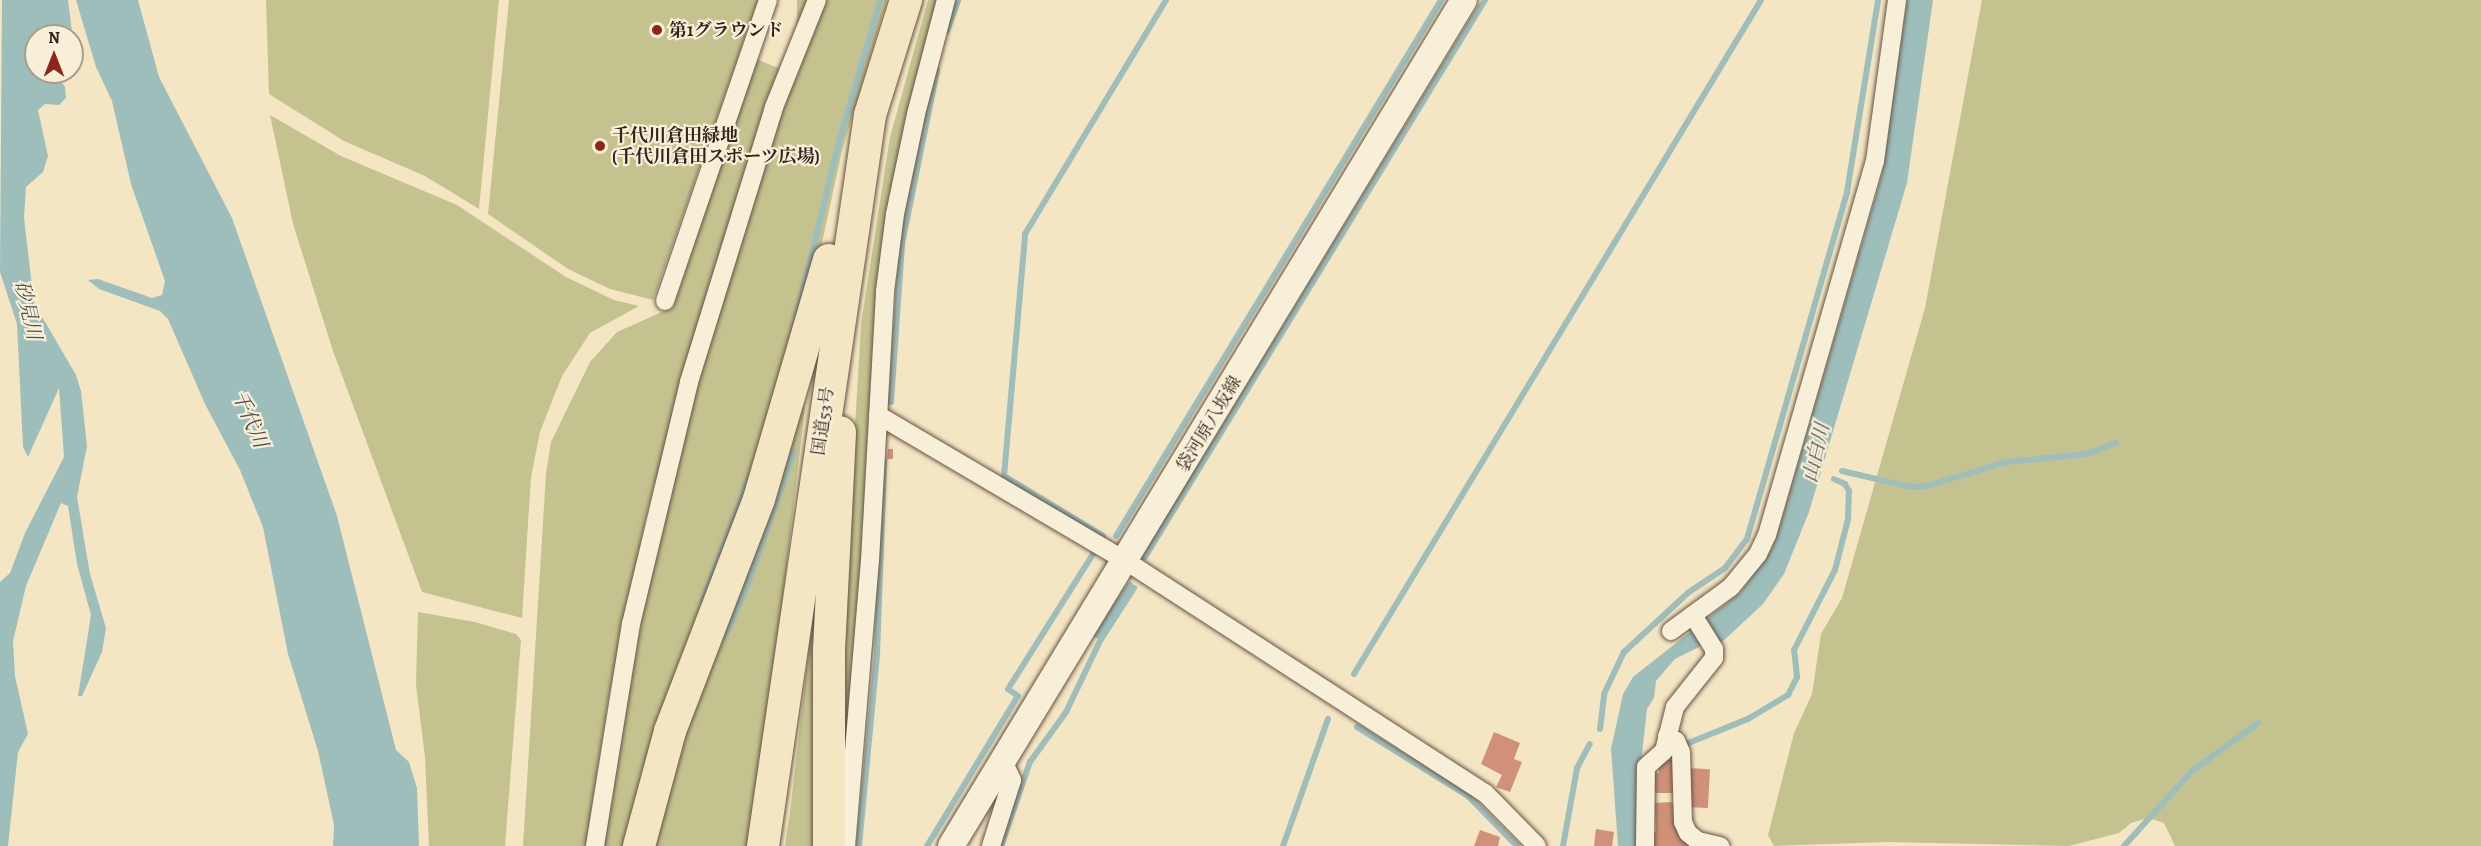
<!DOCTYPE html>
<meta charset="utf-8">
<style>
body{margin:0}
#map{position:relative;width:2481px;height:846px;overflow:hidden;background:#f5e6c3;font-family:Alegreya,"Noto Serif JP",serif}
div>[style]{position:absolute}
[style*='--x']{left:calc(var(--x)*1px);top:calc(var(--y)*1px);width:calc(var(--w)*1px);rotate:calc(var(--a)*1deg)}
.green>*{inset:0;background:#c4c38f;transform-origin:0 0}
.water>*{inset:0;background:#9ebebb}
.stream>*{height:6px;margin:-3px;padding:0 3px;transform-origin:3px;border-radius:3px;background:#9ebebb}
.building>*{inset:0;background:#d19178;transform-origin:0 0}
.roads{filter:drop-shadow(0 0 2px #645345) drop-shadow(0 0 2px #645345)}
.street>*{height:18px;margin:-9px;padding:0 9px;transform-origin:9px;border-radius:9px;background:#f8efd8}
.secondary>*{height:26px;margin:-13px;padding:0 13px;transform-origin:13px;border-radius:13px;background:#f8efd8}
.highway>*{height:32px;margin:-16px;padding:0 16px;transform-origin:16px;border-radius:16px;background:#f5e6c3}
.dots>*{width:16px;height:16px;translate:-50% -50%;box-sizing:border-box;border:3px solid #f8efd8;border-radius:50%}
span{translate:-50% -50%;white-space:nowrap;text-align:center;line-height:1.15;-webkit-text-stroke:4.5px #f8efd8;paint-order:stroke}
.poi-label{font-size:18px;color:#34221b;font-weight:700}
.left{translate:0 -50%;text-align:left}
.street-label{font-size:18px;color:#34221b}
.water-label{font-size:20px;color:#54514b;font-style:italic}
.north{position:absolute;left:24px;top:24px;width:60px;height:60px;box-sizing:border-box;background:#f8efd8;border:2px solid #aa9d8c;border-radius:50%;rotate:0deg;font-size:16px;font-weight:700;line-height:24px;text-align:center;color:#34221b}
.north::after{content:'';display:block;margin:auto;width:21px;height:27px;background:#8f2418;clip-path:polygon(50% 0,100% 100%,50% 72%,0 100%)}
</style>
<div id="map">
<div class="green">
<div style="clip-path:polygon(266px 0,499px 0,479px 209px,425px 176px,344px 141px,269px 94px)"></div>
<div style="clip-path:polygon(509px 0,758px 0,653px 300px,610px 289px,568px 269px,488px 214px)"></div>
<div style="left:797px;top:0;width:11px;height:39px"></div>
<div style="clip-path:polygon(824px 0,887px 0,842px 151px,806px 316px,629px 846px,602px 846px,644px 607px,700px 374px,773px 137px)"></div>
<div style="clip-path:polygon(928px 0,938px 0,923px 54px,870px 470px,841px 793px,847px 564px,861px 324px,890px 137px)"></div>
<div style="clip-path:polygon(1982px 0,2481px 0,2481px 846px,2175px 846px,2164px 823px,2148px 818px,2131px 823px,2119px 833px,2069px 846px,1888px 842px,1774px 846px,1768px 835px,1794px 733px,1812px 694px,1821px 634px,1842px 598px,1925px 308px)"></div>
<div style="clip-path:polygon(756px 59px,781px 69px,739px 188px,647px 512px,609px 695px,586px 846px,523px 846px,546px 473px,551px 442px,590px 362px,617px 332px,673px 307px)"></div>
<div style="clip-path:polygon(270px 115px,341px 156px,457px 205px,566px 277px,614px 300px,639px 306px,590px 333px,562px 376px,540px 432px,531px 477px,522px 618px,422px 592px,333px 351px,293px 224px)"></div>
<div style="clip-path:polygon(800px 405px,805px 407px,754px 846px,650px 846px,660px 804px)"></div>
<div style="clip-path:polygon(818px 569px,821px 846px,785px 846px,791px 804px)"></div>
<div style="clip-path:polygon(418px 612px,475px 622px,516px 634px,521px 640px,505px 846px,429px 846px,425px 757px,416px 685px)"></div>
</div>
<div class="water">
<div style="clip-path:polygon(2px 0,68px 0,73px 40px,72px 55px,72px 36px,36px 36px,36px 72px,54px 72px,65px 87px,66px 98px,59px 105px,45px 104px,38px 110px,48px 156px,43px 172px,26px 187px,24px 218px,34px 303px,76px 375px,81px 391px,87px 446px,77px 497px,90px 574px,106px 628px,102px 652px,82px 696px,78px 696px,91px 615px,77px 564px,68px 506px,61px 503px,26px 586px,13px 641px,15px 676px,28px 734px,18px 752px,8px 846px,0 846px,0 582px,10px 573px,25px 533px,64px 457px,59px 388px,28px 457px,23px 447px,17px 324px,0 272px)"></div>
<div style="clip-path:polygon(76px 0,138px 0,159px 77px,232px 218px,337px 516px,396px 750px,409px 762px,417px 788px,419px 846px,333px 846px,334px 825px,318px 751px,288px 654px,263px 527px,240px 470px,205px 404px,168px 319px,160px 311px,99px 289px,88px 280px,98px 279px,152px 298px,162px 295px,165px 281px,131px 184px,112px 101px,96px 67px)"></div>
<div style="clip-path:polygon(1907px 0,1933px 0,1907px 183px,1809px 512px,1784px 574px,1763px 604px,1722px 642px,1705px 644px,1675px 659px,1656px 681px,1654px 698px,1647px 709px,1640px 772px,1641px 846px,1618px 846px,1611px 749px,1623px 694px,1633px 677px,1741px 592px,1771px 550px,1781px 522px,1858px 257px,1855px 254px,1856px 250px,1860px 251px,1882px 174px)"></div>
</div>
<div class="stream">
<div style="--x:947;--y:31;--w:33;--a:-70"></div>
<div style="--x:797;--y:316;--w:176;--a:-76.5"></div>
<div style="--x:838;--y:145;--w:151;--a:-73.8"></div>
<div style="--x:891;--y:402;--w:158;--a:-86"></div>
<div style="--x:902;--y:244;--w:177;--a:-78.6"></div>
<div style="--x:1842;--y:471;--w:71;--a:13.1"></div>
<div style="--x:1911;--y:487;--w:16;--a:-4"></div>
<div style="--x:1927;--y:486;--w:83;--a:-16.9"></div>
<div style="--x:2006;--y:462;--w:81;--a:-5.6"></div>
<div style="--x:2087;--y:454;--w:31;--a:-21"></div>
<div style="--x:1103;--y:536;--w:116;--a:-148.8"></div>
<div style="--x:1004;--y:476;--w:243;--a:-85"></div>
<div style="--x:1025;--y:234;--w:273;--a:-58.9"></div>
<div style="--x:1116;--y:536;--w:627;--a:-58.77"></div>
<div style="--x:1145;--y:557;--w:653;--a:-58.6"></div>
<div style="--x:703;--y:601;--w:131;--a:-69.5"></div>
<div style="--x:1097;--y:635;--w:60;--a:-56.6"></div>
<div style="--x:720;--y:640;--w:13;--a:-51"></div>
<div style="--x:728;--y:630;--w:48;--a:-66.6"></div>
<div style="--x:747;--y:586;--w:142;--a:-70.7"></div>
<div style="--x:1354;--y:674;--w:787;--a:-58.87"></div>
<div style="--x:1357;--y:727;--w:131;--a:31.9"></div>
<div style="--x:1468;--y:796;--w:70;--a:45.6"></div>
<div style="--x:1600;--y:729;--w:35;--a:-83"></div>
<div style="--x:1604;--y:694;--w:47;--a:-64.5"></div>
<div style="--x:1624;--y:652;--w:88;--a:-42.7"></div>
<div style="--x:1689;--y:592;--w:43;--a:-33.7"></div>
<div style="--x:1725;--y:568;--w:36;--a:-53"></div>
<div style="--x:1747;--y:539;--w:361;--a:-73.9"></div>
<div style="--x:1847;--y:192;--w:194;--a:-80.8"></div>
<div style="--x:1686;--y:744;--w:67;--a:-22"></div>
<div style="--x:1748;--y:719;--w:47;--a:-31"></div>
<div style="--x:1788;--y:695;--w:20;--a:-63"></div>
<div style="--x:1797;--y:677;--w:27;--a:-96"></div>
<div style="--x:1794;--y:650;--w:90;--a:-62.9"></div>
<div style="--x:1835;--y:570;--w:53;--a:-75.7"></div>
<div style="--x:1848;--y:519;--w:28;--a:-88"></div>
<div style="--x:1849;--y:491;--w:8;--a:-120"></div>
<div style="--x:1845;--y:484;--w:12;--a:-156"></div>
<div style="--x:859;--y:846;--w:193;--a:-84.6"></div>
<div style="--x:877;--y:654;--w:193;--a:-87.9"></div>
<div style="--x:927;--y:846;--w:175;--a:-58.8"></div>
<div style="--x:1018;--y:696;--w:12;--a:-145"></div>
<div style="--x:1008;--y:689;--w:160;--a:-57.8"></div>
<div style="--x:1001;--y:846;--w:89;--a:-71"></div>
<div style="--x:1030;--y:762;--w:62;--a:-54.2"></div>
<div style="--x:1066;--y:712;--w:79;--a:-64.4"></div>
<div style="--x:1100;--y:641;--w:63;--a:-57.3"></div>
<div style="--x:1283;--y:846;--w:135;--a:-70.5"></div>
<div style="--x:1563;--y:846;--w:79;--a:-79.8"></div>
<div style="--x:1577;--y:768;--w:27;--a:-62"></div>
<div style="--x:2124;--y:846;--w:101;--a:-47.8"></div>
<div style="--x:2192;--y:771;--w:82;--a:-36"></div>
</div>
<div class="building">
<div style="clip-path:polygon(888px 449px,893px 449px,893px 459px,887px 459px)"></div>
<div style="clip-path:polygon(1494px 732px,1520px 743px,1514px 759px,1522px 762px,1510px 792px,1496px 787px,1502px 775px,1481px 764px)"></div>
<div style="clip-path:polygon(1659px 760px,1676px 760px,1675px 793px,1652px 793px,1652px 774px,1659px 773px)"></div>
<div style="left:1688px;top:768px;width:22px;height:39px;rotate:3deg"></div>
<div style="clip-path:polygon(1671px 802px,1677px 808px,1679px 835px,1694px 846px,1651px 846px,1651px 833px,1656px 832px,1655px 803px)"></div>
<div style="clip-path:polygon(1596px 829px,1614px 832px,1612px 846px,1594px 846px)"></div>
<div style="clip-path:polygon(1480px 830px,1500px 837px,1498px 846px,1474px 846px)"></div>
</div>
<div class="roads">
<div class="street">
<div style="--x:665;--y:301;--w:318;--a:-71.1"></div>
<div style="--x:878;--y:415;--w:288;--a:30.5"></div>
<div style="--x:1126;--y:561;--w:427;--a:32.9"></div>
<div style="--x:1485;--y:793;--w:74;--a:45.5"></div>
<div style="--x:1671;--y:631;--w:74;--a:-36.3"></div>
<div style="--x:1731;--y:587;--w:43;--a:-50.7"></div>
<div style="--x:1758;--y:554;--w:21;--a:-65"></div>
<div style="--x:1767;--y:535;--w:389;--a:-73.9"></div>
<div style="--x:1875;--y:161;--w:162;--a:-82.2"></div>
<div style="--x:1667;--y:736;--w:10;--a:29"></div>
<div style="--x:1676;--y:741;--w:12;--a:66"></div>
<div style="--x:1681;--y:752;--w:70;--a:88.4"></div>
<div style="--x:1683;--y:822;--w:12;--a:66"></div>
<div style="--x:1688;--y:833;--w:13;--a:39"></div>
<div style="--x:1698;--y:841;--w:23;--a:13"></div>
<div style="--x:595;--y:846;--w:225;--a:-80.8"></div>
<div style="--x:631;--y:624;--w:249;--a:-76.5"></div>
<div style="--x:689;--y:382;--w:288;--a:-72.8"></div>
<div style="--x:774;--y:107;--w:115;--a:-68.1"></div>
<div style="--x:846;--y:846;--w:286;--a:-85.2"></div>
<div style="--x:870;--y:561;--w:270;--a:-86.8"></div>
<div style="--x:885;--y:291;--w:78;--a:-82.6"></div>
<div style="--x:895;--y:214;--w:102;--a:-78.1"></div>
<div style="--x:916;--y:114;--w:118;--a:-75.3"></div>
<div style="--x:991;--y:846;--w:69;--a:-72.3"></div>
<div style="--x:1012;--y:780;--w:21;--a:-115"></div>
<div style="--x:1645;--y:846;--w:79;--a:-89.3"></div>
<div style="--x:1646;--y:767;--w:24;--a:-42"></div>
<div style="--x:1664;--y:751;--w:45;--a:-76"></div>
<div style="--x:1675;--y:707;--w:63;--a:-51.5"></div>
<div style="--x:1714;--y:658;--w:9;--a:-90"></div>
<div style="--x:1714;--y:649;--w:40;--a:-122"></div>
</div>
<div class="secondary">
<div style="--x:951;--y:846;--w:989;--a:-58.77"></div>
</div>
<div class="highway">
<div style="--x:639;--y:846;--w:119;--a:-74.9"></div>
<div style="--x:670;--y:731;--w:248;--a:-69"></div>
<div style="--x:759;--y:499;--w:249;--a:-73.7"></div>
<div style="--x:763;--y:846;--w:739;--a:-81.67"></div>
<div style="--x:870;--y:115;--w:121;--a:-72.6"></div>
<div style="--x:829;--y:846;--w:196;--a:-90"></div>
<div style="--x:829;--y:650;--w:218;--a:-87.1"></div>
</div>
</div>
<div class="dots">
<div style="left:657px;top:30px;background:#8f2418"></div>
<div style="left:600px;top:146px;background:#8f2418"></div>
</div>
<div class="poi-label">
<span class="left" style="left:669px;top:30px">第1グラウンド</span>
<span class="left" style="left:612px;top:146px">千代川倉田緑地<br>(千代川倉田スポーツ広場)</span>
</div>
<div class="street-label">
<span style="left:823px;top:421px;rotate:-82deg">国道53号</span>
<span style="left:1209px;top:424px;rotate:-59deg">袋河原八坂線</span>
</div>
<div class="water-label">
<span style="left:28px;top:310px;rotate:77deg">砂見川</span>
<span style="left:250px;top:419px;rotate:67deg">千代川</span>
<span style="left:1816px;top:453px;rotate:-77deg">山白川</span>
</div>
<div class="north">N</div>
</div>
